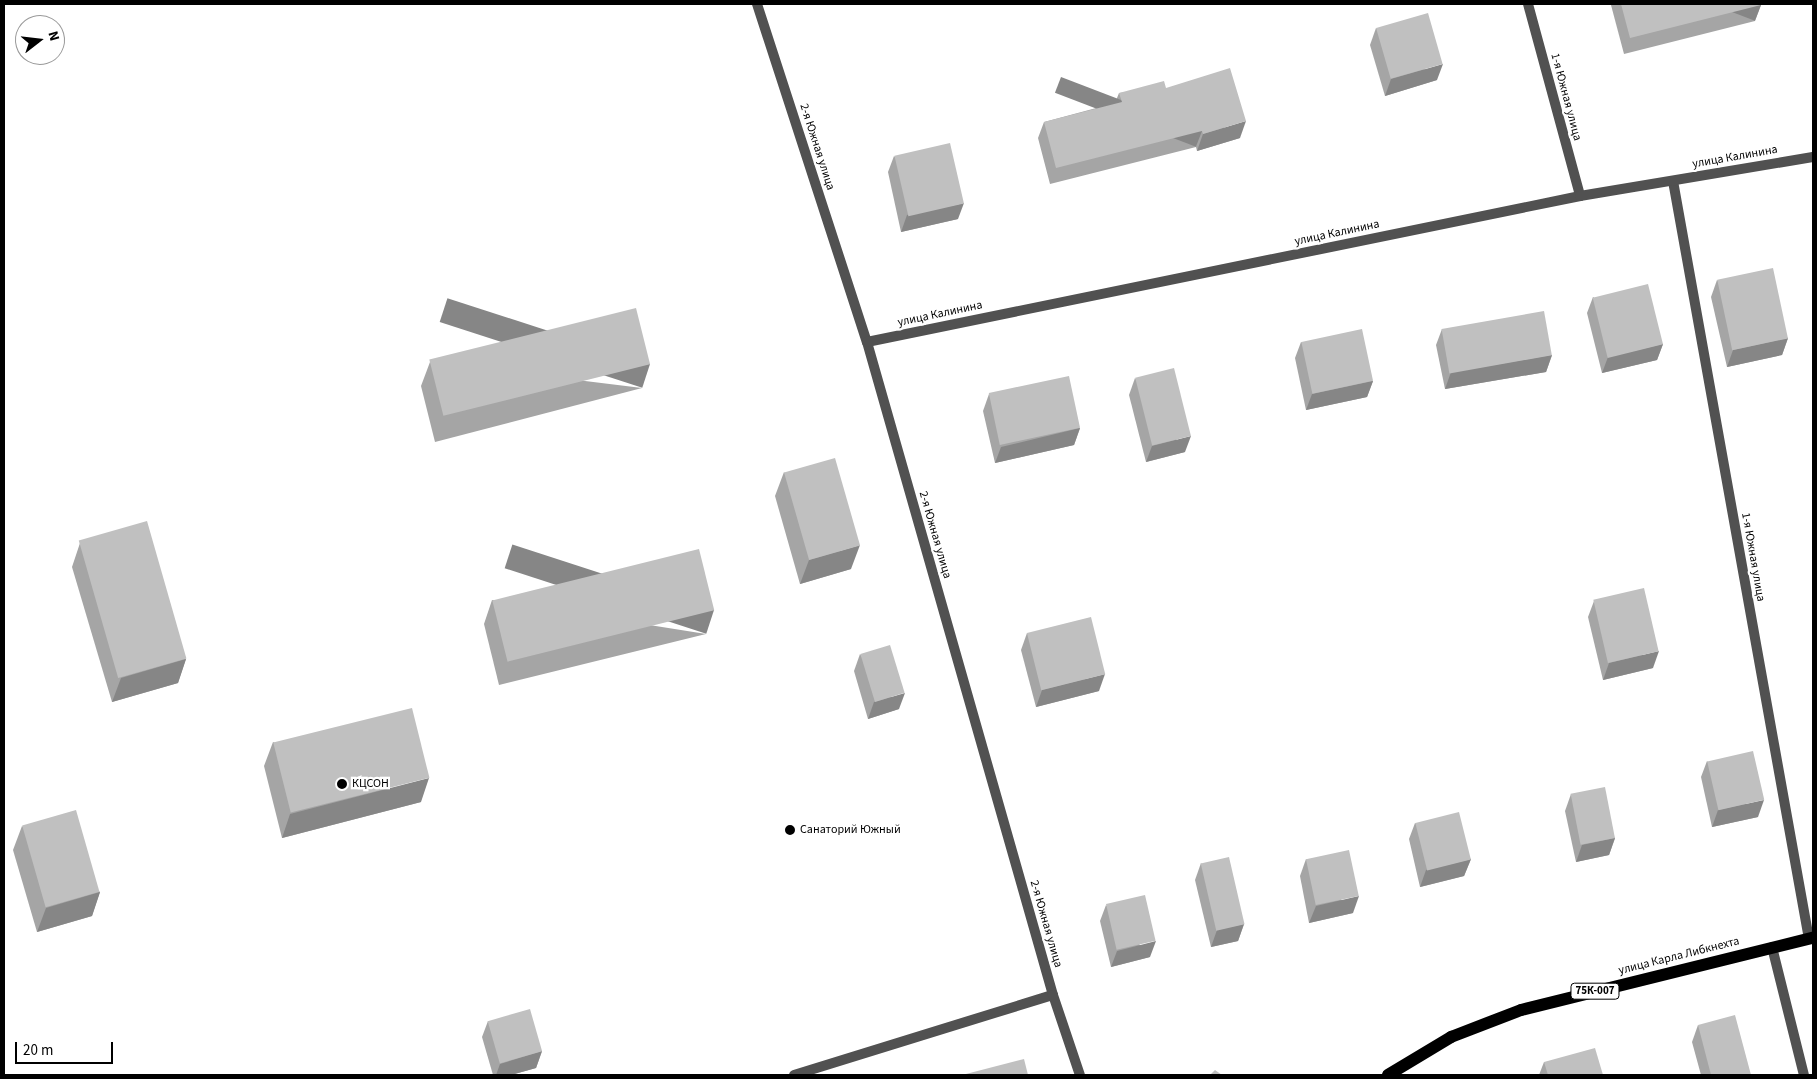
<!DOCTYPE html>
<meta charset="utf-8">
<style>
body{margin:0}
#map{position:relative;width:1817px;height:1079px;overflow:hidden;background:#fff;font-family:"Source Sans 3",sans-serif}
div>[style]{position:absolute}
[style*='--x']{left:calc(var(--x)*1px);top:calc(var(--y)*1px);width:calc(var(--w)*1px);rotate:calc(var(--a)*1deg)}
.lane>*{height:10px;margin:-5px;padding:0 5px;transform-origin:5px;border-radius:5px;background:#515151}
.street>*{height:10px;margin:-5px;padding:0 5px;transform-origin:5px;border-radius:5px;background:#515151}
.primary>*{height:12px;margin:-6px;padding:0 6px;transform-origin:6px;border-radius:6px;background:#000}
.wall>*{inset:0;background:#a5a5a5}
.shaded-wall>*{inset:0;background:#868686;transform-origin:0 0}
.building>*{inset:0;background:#c0c0c0;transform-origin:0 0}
.dots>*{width:14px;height:14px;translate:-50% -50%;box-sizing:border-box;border:2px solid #fff;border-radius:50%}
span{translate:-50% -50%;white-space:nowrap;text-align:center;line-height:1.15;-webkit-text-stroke:4.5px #fff;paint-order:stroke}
.shield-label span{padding:1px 4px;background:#fff;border:1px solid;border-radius:4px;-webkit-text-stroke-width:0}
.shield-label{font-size:11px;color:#000;font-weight:700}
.street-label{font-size:12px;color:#000}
.poi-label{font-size:12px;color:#000}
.left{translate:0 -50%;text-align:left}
.frame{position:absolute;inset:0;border:5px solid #000;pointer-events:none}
.north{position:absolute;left:15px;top:15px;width:50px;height:50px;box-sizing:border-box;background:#fff;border:1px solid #999;border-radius:50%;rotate:74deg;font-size:14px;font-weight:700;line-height:20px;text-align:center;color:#000}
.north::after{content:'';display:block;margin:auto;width:18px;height:22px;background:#000;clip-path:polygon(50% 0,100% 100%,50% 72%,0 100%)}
.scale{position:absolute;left:15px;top:1042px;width:98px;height:22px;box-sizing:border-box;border:2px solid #000;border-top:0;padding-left:6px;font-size:15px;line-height:18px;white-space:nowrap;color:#000;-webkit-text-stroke:4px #fff;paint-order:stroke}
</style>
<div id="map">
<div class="lane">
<div style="--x:794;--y:1075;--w:271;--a:-17.2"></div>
</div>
<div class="street">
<div style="--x:757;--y:4;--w:355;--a:72"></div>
<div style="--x:867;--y:342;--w:679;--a:74.1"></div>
<div style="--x:1053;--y:995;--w:84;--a:71.4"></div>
<div style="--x:1528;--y:4;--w:199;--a:74.8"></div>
<div style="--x:1673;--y:181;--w:770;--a:79.83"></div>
<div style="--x:867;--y:342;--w:728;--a:-11.57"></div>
<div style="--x:1580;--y:196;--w:236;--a:-9.5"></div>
<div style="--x:1772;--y:947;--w:132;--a:76"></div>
</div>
<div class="primary">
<div style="--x:1388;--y:1075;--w:74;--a:-31.1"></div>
<div style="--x:1451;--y:1037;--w:75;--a:-21.1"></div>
<div style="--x:1521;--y:1010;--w:301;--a:-13.9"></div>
</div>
<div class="wall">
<div style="clip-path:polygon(1611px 4px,1761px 4px,1761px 5px,1755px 21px,1624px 54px,1611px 5px)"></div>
<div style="clip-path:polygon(1376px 28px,1437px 80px,1385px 96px,1370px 45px)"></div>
<div style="clip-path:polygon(1166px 88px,1240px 138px,1197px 151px,1196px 147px,1050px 184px,1038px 138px,1044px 122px,1115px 103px,1119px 93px)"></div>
<div style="clip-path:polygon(894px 156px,958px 219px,901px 232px,888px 172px)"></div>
<div style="clip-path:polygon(1717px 280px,1788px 338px,1782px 355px,1727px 367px,1711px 297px)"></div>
<div style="clip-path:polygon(1593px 297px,1663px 344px,1657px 360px,1602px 373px,1587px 313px)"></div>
<div style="clip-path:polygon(1442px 329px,1552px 355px,1546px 372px,1445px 389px,1436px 345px)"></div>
<div style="clip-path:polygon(1301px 342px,1373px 381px,1367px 397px,1306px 410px,1295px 358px)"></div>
<div style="clip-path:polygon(430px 362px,642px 388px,435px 442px,421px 386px)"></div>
<div style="clip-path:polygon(1135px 378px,1185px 452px,1146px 462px,1129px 395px)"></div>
<div style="clip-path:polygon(989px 394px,1080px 428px,1074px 445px,995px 463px,983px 411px)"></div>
<div style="clip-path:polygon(784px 472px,851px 569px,800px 584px,775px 496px)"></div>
<div style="clip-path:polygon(80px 543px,186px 659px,178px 683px,112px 702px,72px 567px)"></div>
<div style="clip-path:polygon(492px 600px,706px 634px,499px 685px,484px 624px)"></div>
<div style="clip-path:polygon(1594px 601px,1653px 668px,1603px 680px,1588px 617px)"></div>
<div style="clip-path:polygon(1027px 633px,1099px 691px,1036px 707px,1021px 650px)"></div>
<div style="clip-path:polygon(860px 654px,899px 709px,868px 719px,854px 671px)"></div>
<div style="clip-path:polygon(273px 742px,421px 802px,282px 838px,264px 766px)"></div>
<div style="clip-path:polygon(1707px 761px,1758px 817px,1712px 827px,1701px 777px)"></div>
<div style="clip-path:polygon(1571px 794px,1615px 838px,1609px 855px,1576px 862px,1565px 811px)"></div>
<div style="clip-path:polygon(1415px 823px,1471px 859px,1464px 876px,1420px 887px,1409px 839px)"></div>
<div style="clip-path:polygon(22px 826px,100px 892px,92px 916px,37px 932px,13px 850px)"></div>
<div style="clip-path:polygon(1306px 859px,1353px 913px,1309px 923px,1300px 876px)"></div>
<div style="clip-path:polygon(1201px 863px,1244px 924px,1238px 941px,1211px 947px,1195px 880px)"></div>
<div style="clip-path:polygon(1106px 905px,1150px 957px,1111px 967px,1100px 921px)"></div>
<div style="clip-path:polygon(488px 1021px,542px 1051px,536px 1068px,511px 1075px,493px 1075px,482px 1037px)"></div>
<div style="clip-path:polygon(1698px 1025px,1751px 1075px,1701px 1075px,1692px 1042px)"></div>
<div style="clip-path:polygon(1544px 1062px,1603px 1075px,1539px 1075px)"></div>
</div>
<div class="shaded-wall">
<div style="left:1761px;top:5px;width:17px;height:135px;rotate:111deg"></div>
<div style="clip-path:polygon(1443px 64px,1437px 80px,1385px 96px,1391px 79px)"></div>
<div style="clip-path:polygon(1246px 121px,1240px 138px,1197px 151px,1203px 134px)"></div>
<div style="left:1202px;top:131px;width:17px;height:151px;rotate:111deg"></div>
<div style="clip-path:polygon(964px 203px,958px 219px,901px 232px,907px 215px)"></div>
<div style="clip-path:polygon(1788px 338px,1782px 355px,1727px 367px,1733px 350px)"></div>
<div style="clip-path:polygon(1663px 344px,1657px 360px,1602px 373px,1608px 357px)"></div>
<div style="clip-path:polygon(1552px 355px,1546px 372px,1445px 389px,1451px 372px)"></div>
<div style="left:650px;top:364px;width:25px;height:213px;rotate:108deg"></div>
<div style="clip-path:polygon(1373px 381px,1367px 397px,1306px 410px,1312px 394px)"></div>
<div style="clip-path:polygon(1080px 428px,1074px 445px,995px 463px,1001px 447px)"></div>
<div style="clip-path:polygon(1191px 436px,1185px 452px,1146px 462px,1152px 446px)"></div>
<div style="clip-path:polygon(860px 545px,851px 569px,800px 584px,809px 560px)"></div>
<div style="left:714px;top:610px;width:25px;height:212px;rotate:108deg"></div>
<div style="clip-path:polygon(1659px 651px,1653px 668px,1603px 680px,1609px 663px)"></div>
<div style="clip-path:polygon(186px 659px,178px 683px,112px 702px,121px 678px)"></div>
<div style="clip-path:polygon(1105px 674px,1099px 691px,1036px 707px,1042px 690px)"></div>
<div style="clip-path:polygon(905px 693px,899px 709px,868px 719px,874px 702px)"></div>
<div style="clip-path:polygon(429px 778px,421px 802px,282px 838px,290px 814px)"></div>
<div style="clip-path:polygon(1764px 800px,1758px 817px,1712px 827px,1718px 810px)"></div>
<div style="clip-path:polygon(1615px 838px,1609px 855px,1576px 862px,1582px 845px)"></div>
<div style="clip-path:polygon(1471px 859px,1464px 876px,1420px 887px,1426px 870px)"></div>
<div style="clip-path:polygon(100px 892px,92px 916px,37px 932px,46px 908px)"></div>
<div style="clip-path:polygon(1359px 896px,1353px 913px,1309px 923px,1316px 906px)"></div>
<div style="clip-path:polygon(1244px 924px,1238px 941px,1211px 947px,1217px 930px)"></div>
<div style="clip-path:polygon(1156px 941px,1150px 957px,1111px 967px,1117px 951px)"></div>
<div style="clip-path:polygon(542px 1051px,536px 1068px,511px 1075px,496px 1075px,500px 1064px)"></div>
</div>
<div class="building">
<div style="clip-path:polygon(1621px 4px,1761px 4px,1761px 5px,1630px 38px)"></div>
<div style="left:1428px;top:13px;width:53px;height:54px;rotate:74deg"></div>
<div style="clip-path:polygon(1230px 68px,1246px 121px,1203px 134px,1202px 131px,1056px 168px,1044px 122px,1122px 102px,1119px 93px,1164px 81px,1166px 88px)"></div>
<div style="left:950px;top:143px;width:62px;height:57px;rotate:77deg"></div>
<div style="left:1773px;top:268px;width:72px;height:57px;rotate:78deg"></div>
<div style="left:1648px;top:284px;width:62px;height:57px;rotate:76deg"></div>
<div style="left:636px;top:308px;width:58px;height:213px;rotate:76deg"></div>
<div style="left:1544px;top:311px;width:45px;height:104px;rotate:80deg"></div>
<div style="left:1362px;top:329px;width:53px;height:62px;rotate:78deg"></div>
<div style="left:1174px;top:368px;width:70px;height:40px;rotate:76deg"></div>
<div style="left:1069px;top:376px;width:53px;height:82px;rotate:78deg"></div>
<div style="left:835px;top:458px;width:91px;height:53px;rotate:74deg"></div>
<div style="left:147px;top:521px;width:143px;height:71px;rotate:74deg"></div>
<div style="left:699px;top:549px;width:63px;height:213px;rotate:76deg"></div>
<div style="left:1644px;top:588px;width:65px;height:52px;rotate:77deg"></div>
<div style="left:1091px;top:617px;width:59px;height:66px;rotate:76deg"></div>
<div style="left:890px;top:645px;width:50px;height:31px;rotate:73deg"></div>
<div style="left:412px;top:708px;width:72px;height:143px;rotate:76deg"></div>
<div style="left:1753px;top:751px;width:50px;height:47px;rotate:77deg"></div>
<div style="left:1605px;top:787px;width:52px;height:35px;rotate:79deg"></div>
<div style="left:76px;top:810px;width:85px;height:56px;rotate:74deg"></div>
<div style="left:1459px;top:812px;width:49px;height:45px;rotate:76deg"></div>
<div style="left:1349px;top:850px;width:47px;height:44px;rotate:78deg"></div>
<div style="left:1229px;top:857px;width:69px;height:29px;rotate:77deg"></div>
<div style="left:1145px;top:895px;width:47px;height:40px;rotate:77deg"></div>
<div style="left:530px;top:1009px;width:44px;height:44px;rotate:74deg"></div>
<div style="clip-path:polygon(1735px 1015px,1751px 1075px,1711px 1075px,1698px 1025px)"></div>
<div style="clip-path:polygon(1595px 1048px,1603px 1075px,1548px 1075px,1544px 1062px)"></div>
<div style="clip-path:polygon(1024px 1059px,1028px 1075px,962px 1075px)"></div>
<div style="clip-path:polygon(1215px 1070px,1222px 1075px,1210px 1075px)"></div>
</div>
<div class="dots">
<div style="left:342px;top:784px;background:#000"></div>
<div style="left:790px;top:830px;background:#000"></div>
</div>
<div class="shield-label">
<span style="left:1595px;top:991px">75К-007</span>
</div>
<div class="street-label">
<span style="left:1566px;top:97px;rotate:75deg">1-я Южная улица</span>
<span style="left:817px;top:147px;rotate:72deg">2-я Южная улица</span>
<span style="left:1735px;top:157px;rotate:-10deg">улица Калинина</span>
<span style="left:1337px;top:233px;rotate:-12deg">улица Калинина</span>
<span style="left:940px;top:314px;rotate:-12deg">улица Калинина</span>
<span style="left:935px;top:535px;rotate:74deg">2-я Южная улица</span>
<span style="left:1753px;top:557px;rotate:80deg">1-я Южная улица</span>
<span style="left:1046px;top:924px;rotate:74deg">2-я Южная улица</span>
<span style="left:1679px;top:956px;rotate:-14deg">улица Карла Либкнехта</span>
</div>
<div class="poi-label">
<span class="left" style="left:352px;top:784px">КЦСОН</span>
<span class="left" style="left:800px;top:830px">Санаторий Южный</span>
</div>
<div class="frame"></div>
<div class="north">N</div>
<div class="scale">20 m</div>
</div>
